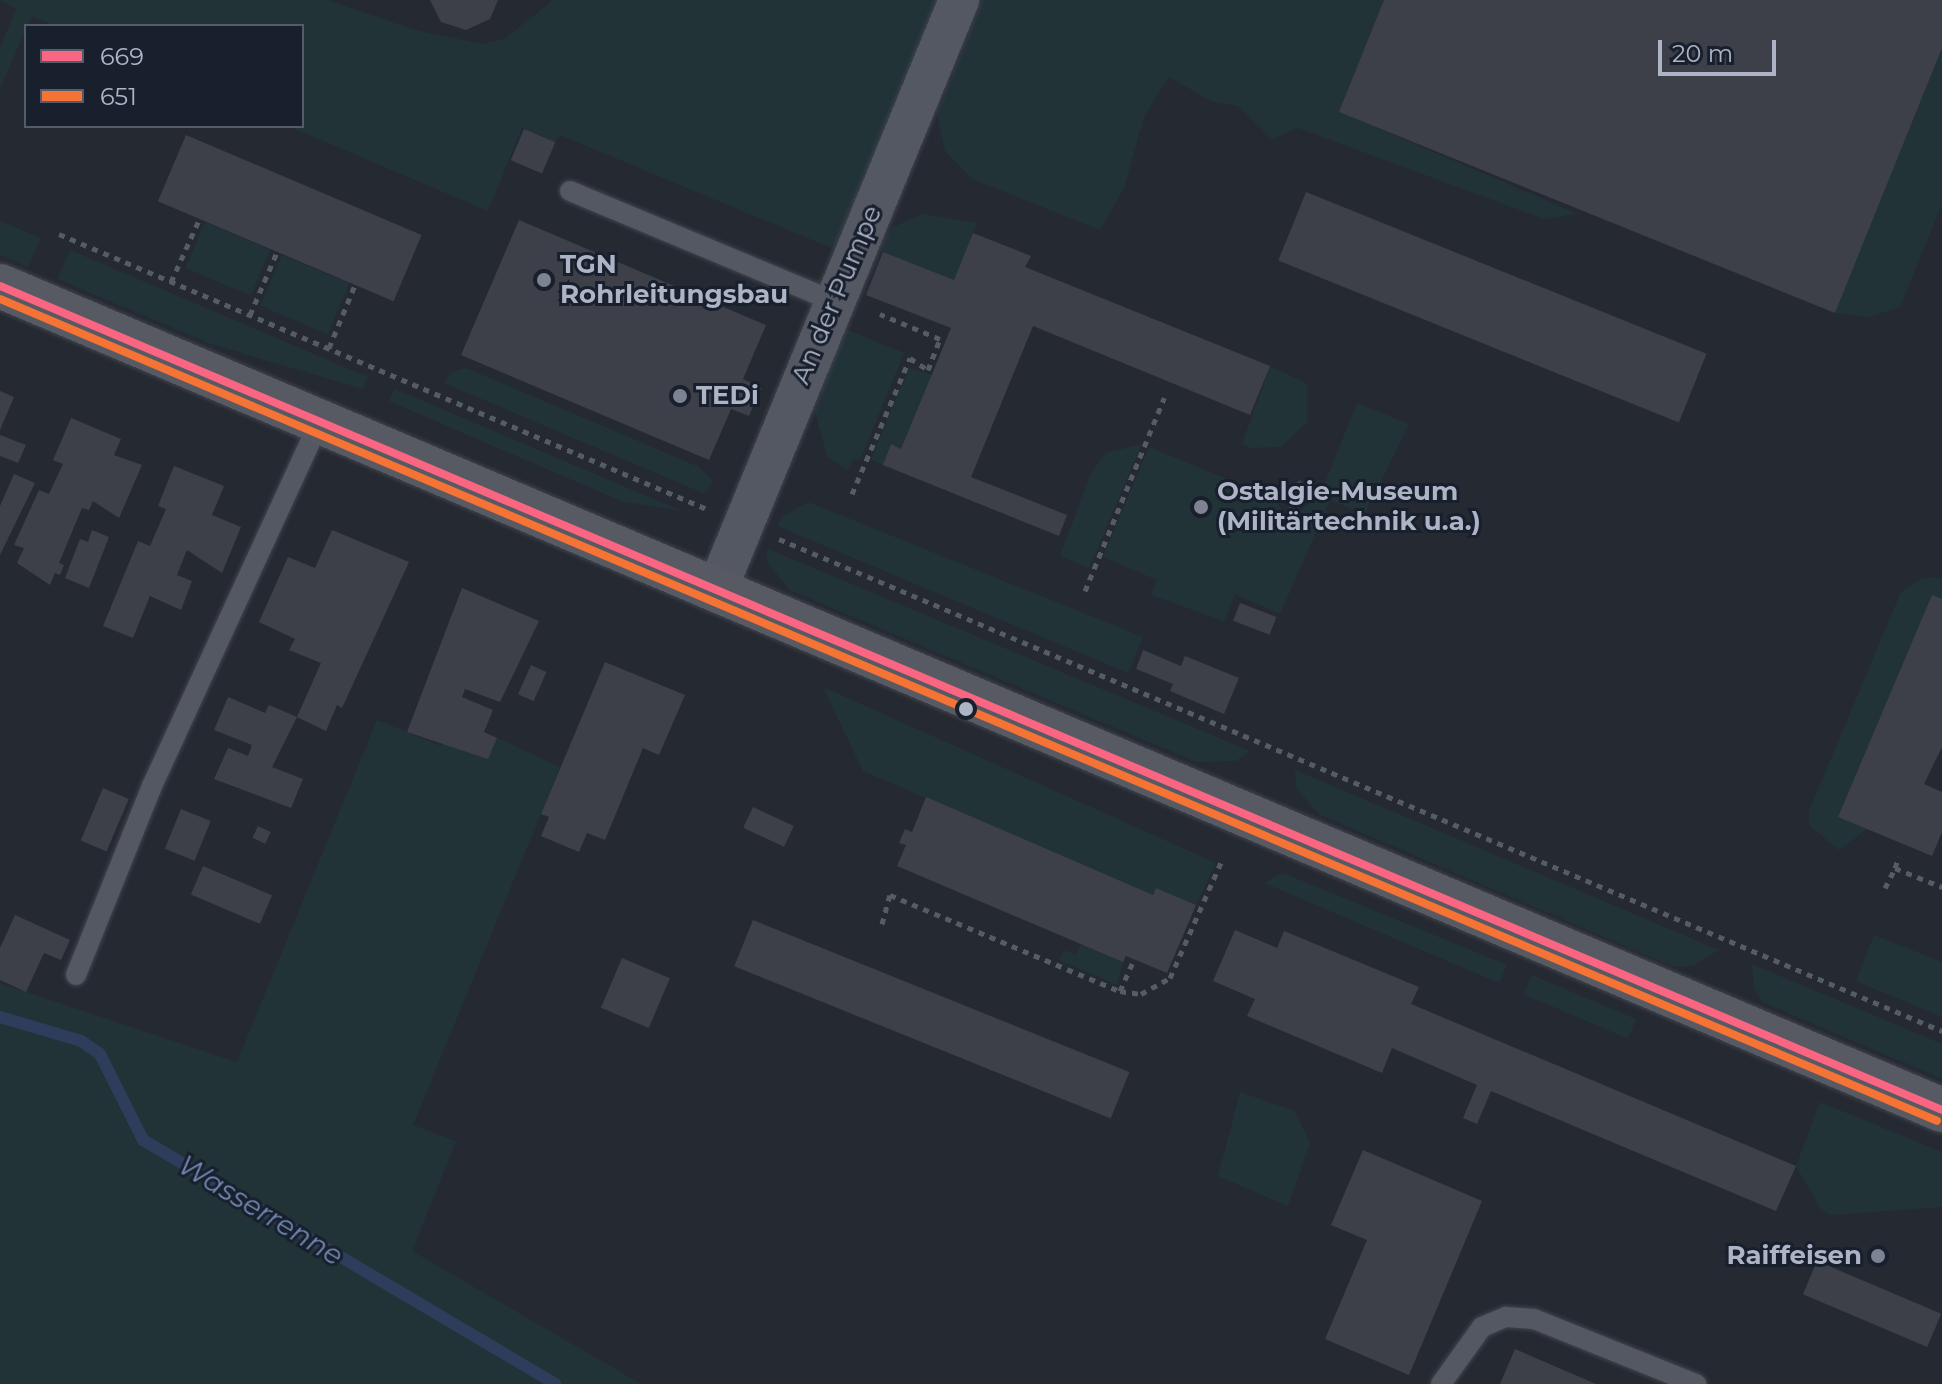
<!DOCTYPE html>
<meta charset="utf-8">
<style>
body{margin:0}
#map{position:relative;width:1942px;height:1384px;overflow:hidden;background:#252932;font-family:Montserrat,sans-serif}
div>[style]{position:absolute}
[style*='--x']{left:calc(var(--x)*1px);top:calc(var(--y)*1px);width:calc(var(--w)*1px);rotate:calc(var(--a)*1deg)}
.green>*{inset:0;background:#223338;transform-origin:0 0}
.stream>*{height:12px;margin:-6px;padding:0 6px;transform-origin:6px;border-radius:6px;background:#2e3d5b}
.building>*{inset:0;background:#3d4049;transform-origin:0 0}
.path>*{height:5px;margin-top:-2.5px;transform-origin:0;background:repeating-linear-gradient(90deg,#565c64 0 6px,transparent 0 12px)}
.roads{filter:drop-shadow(0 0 2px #41444c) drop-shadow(0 0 2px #41444c)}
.service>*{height:20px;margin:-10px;padding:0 10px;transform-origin:10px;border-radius:10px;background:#545862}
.minor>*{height:40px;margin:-20px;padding:0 20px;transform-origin:20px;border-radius:20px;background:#545862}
.primary>*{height:44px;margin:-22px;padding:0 22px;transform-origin:22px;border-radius:22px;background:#575a63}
.bus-1>*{height:8px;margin:-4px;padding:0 4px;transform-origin:4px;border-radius:4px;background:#fa6682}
.bus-2>*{height:8px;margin:-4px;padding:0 4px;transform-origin:4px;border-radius:4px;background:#f57335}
.dots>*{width:22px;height:22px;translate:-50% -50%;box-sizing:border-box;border:4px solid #181f2d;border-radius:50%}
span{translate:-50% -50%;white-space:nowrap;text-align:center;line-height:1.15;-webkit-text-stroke:6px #181f2d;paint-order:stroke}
.poi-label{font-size:26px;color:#adb4c6;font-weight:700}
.left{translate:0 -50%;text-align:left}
.right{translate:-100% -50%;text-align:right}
.street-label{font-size:26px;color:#adb4c6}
.water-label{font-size:28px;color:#7387b0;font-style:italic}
.legend{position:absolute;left:24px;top:24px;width:280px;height:104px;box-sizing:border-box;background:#181f2d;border:2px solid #545b6a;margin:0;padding:10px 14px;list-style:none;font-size:24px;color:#adb4c6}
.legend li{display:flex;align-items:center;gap:16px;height:40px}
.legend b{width:40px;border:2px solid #545b6a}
.scale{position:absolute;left:1658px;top:40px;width:118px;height:36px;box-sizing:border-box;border:4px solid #adb4c6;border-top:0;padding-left:10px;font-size:24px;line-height:28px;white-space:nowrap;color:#adb4c6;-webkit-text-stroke:6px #181f2d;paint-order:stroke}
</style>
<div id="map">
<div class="green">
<div style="clip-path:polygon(0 0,327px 0,415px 30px,482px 44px,505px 39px,553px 0,937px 0,834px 249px,560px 135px,555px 142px,522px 128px,488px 211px,288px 126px,302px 126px,302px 26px,55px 26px,32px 16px,0 88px,0 48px,16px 9px)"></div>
<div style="clip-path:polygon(982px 0,1384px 0,1340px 112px,1578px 214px,1544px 219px,1298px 128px,1272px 139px,1238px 106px,1213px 102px,1169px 77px,1144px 116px,1124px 188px,1100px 230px,972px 179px,945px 151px,937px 114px)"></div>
<div style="clip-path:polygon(1942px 48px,1942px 204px,1900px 307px,1869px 317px,1835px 313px)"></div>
<div style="clip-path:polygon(923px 214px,977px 223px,954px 280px,883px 252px,878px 245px,893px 227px)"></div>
<div style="clip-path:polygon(0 221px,41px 238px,28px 267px,0 255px)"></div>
<div style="left:205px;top:222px;width:71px;height:50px;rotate:23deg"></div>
<div style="clip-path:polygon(70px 250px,368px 377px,363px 389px,208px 343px,57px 279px)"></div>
<div style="left:282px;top:255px;width:73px;height:55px;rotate:23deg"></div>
<div style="clip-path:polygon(843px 328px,904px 353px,860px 460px,853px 459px,848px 471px,827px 456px,815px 412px)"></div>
<div style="clip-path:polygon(1270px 366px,1307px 384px,1307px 422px,1281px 447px,1251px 448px,1242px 444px)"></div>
<div style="clip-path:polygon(466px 368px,699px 467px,712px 480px,710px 487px,703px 493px,444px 383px,452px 372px)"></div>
<div style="clip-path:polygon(909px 368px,932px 375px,901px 449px,891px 444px,883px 465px,871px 459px)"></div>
<div style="clip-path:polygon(395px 389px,682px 511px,621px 501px,389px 401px)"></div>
<div style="clip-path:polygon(1357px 403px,1409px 424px,1365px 514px,1330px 500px,1280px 614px,1235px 594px,1224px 621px,1151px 595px,1157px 580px,1103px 557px,1149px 447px,1273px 498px,1289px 520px,1320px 495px)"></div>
<div style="clip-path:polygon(1142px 444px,1089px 568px,1060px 556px,1091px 473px,1106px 453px)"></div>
<div style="clip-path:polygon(808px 502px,1143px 637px,1128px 673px,777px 526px,782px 517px)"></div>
<div style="clip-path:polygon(768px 549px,1250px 751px,1236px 761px,1196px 762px,789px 590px,766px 560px)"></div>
<div style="clip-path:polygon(1923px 578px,1942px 578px,1942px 599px,1932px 596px,1838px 817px,1867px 829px,1839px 850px,1809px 825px,1809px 811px,1901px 592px)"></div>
<div style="clip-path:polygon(823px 687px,1216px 863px,1196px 905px,1156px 888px,1153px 895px,863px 771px)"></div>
<div style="clip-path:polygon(377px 720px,441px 746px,444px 740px,488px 758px,497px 738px,560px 767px,413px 1125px,456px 1141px,412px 1251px,641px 1384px,0 1384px,0 983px,237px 1062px)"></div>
<div style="clip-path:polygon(1295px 770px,1719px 950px,1694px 965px,1674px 967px,1320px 815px,1296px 788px)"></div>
<div style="clip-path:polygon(1283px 873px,1507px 965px,1499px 983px,1264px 883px)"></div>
<div style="clip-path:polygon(1874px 935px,1942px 962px,1942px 1017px,1856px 981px)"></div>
<div style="clip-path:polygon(1081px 944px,1123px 962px,1117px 985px,1059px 960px,1064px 950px,1076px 955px)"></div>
<div style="clip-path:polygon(1752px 964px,1942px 1044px,1942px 1079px,1762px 1002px,1754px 988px)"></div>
<div style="left:1532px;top:975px;width:113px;height:21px;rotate:23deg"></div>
<div style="clip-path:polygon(1240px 1092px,1295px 1111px,1310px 1143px,1288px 1206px,1218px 1176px)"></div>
<div style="clip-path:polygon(1820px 1102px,1942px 1152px,1942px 1207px,1830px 1215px,1821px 1209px,1796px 1166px)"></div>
</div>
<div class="stream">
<div style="--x:0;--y:1017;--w:84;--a:16.5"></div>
<div style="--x:81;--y:1041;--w:23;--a:34"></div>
<div style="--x:100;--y:1054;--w:96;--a:63.4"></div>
<div style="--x:143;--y:1140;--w:479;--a:30.6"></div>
</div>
<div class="building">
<div style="clip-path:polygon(430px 0,498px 0,490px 19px,466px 30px,441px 22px)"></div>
<div style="clip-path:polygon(1384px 0,1942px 0,1942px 48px,1835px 313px,1339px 112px)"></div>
<div style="left:524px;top:129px;width:34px;height:34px;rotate:23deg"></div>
<div style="left:186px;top:135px;width:256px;height:72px;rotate:23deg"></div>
<div style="left:1306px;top:192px;width:432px;height:74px;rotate:22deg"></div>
<div style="clip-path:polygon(519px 220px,766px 325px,743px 379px,761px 388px,749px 416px,731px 409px,709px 460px,461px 355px)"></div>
<div style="clip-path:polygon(973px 233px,1031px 256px,1025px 267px,1270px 366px,1250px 415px,1033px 326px,971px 477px,1067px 515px,1059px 536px,883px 465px,891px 444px,901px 449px,951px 328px,866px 295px,883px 252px,954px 280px)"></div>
<div style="clip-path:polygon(0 391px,14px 397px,0 430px)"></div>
<div style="clip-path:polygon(71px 418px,121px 439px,114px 455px,142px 465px,119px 518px,93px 501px,89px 510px,82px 508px,59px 563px,64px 565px,60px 575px,55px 573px,50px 585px,17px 563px,24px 548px,14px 545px,39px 490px,49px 494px,63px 464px,53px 460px)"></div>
<div style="clip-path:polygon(0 435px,26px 445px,18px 463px,0 456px)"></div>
<div style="clip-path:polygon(174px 466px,224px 486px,212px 515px,241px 527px,222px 573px,187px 550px,177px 575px,192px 581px,181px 610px,150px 596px,133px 638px,103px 626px,138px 541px,150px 546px,166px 509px,158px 506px)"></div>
<div style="clip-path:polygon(14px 474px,35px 483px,0 555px,0 506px)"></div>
<div style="left:1300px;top:480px;width:21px;height:26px;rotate:51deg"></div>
<div style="clip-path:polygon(92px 530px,109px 537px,89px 588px,65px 578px,80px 539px,88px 542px)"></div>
<div style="clip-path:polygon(332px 530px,409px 562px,342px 708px,337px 705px,326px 731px,297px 717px,321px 663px,289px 650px,295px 639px,259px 622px,288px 557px,315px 568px)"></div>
<div style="clip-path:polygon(462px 588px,539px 621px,500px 702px,465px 689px,462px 697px,493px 710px,484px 732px,497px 738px,488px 759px,407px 732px)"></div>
<div style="clip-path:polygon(1932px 595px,1942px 599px,1942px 747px,1924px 784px,1942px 792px,1942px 832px,1932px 856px,1838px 817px)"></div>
<div style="left:1240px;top:603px;width:39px;height:19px;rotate:21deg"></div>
<div style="clip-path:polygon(1143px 650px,1181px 666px,1185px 656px,1239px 678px,1224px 714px,1170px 691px,1173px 684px,1136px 669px)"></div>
<div style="clip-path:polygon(605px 662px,685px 695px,659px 755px,643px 748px,605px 840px,587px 833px,579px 852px,541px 836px,549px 817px,541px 814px)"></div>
<div style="left:531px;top:665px;width:17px;height:32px;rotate:24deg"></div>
<div style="clip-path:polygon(228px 697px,265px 713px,269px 705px,297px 717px,272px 767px,303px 779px,291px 808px,214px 779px,228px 748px,248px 756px,252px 745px,214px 730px)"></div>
<div style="left:103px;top:788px;width:28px;height:57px;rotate:23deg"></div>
<div style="clip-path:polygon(926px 797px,1153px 895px,1156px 888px,1196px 905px,1167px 973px,1126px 956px,1123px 962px,897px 866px,906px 845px,899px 843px,905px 829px,912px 832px)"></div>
<div style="left:753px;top:807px;width:45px;height:23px;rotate:25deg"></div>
<div style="left:181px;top:809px;width:32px;height:43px;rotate:22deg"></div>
<div style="left:258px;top:826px;width:14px;height:13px;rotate:25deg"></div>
<div style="left:203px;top:866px;width:75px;height:31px;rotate:23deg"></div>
<div style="clip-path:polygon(15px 915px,70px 940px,61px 960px,44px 953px,26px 992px,0 980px,0 948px)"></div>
<div style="left:753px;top:920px;width:406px;height:50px;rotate:22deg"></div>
<div style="clip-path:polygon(1235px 930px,1277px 948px,1284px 931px,1419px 987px,1411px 1004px,1796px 1166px,1776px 1211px,1491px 1091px,1477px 1124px,1463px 1118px,1477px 1085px,1392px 1048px,1382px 1073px,1247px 1016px,1255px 999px,1213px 981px)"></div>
<div style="left:622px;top:958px;width:52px;height:54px;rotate:23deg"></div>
<div style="clip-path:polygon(1363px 1150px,1482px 1201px,1409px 1375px,1325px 1339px,1367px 1240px,1331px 1225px)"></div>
<div style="left:1817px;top:1261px;width:135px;height:36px;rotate:23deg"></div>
<div style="clip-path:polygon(1515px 1349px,1596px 1384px,1500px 1384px)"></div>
</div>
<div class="path">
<div style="--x:59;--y:234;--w:704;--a:23"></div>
<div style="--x:171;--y:282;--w:68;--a:-65.7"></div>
<div style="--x:250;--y:315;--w:69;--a:-66.8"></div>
<div style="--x:329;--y:348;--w:68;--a:-67.6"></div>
<div style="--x:852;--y:494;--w:148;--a:-66.9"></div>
<div style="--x:910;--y:358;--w:22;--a:34"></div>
<div style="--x:928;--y:370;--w:33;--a:-69"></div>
<div style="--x:940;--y:339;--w:65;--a:-157.4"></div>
<div style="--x:779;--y:539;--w:1263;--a:22.93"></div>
<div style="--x:1085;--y:591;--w:209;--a:-67.7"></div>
<div style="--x:1895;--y:868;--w:12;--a:-70"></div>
<div style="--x:1885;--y:888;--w:22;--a:-63"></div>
<div style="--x:1895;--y:868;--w:51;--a:22"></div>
<div style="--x:882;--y:924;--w:30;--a:-75"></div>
<div style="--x:890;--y:895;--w:249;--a:22.7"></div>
<div style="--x:1120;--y:991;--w:21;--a:8"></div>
<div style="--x:1141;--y:994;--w:33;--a:-29"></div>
<div style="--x:1170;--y:978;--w:129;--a:-66.2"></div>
<div style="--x:1120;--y:991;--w:34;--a:-66"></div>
</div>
<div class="roads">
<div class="service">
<div style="--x:570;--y:191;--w:285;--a:22.7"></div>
<div style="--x:76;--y:975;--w:204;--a:-68.1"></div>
<div style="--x:152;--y:786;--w:402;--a:-65.3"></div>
<div style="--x:1441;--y:1384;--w:70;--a:-54.3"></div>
<div style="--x:1482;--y:1327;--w:26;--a:-23"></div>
<div style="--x:1506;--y:1317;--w:28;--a:4"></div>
<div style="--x:1534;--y:1319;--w:175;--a:21.9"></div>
</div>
<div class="minor">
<div style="--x:716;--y:592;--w:640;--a:-67.68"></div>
</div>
<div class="primary">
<div style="--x:0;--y:286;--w:2110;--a:22.99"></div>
</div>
</div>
<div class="bus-1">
<div style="--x:0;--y:286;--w:2110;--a:22.99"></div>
</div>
<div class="bus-2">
<div style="--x:0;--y:299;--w:2104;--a:22.99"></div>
</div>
<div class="dots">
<div style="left:544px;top:280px;background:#7d8392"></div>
<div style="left:680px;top:396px;background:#7d8392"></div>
<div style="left:1201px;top:507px;background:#7d8392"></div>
<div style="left:966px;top:709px;background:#adb4c6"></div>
<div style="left:1878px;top:1256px;background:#7d8392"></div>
</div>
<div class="poi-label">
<span class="left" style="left:560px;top:280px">TGN<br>Rohrleitungsbau</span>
<span class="left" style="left:696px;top:396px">TEDi</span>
<span class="left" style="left:1217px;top:507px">Ostalgie-Museum<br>(Militärtechnik u.a.)</span>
<span class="right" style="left:1862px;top:1256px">Raiffeisen</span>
</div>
<div class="street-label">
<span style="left:837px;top:295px;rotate:-67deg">An der Pumpe</span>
</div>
<div class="water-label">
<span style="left:261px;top:1210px;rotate:31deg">Wasserrenne</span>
</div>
<ul class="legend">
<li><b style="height:10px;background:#fa6682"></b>669</li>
<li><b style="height:10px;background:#f57335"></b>651</li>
</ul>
<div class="scale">20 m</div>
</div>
